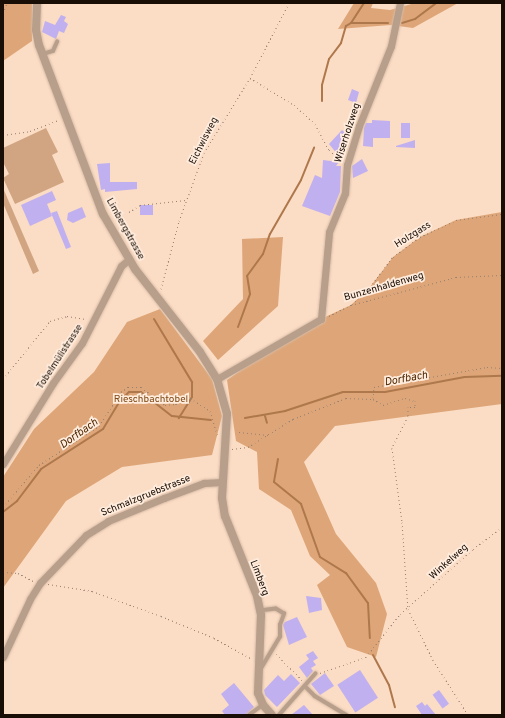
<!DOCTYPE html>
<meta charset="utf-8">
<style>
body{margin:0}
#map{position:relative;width:505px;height:718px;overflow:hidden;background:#fbdcc4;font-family:Overpass,sans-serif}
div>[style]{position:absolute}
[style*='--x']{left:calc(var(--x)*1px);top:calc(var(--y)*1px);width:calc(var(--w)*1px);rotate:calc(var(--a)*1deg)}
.green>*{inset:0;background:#d1a582}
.forest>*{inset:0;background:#dea678}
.stream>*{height:2px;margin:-1px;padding:0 1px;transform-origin:1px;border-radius:1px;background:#ae784c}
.building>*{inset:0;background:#c1b0ef;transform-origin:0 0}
.path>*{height:1px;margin-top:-0.5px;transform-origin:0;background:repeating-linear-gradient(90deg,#96806f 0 1px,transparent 0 4px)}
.roads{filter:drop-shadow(0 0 1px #d7bba6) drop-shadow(0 0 1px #d7bba6)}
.service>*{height:3.5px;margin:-1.75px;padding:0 1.75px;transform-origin:1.75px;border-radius:1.75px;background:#b89f8b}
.minor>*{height:7px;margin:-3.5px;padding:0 3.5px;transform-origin:3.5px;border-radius:3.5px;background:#b89f8b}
.tertiary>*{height:8px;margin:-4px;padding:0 4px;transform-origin:4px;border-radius:4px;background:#b89f8b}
span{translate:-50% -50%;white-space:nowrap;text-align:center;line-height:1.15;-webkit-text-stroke:3.5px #ffecdd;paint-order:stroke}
.street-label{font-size:10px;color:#180e06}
.park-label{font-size:10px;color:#7d4814}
.water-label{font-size:11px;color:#4c2702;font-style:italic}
.frame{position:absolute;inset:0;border:4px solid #180e06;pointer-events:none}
</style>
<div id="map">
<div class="green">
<div style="clip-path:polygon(46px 128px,58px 152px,52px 155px,64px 182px,15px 204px,3px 178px,9px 174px,3px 162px,3px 148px)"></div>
<div style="clip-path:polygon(3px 188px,39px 271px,33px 274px,3px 203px)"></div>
</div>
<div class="forest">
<div style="clip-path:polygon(3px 3px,32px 3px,32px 41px,3px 61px)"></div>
<div style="clip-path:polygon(354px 3px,373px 3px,371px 8px,390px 10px,415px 3px,458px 3px,413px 28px,391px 25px,338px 29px)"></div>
<div style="clip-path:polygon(502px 212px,502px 404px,335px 426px,304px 462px,336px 534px,376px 583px,387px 614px,376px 657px,347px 647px,317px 585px,330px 575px,310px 556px,291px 510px,259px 489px,257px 452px,236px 441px,227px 380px,258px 358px,321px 319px,351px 305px,370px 287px,393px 257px,420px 237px,456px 220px)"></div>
<div style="clip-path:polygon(283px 237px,278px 306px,218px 360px,203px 341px,243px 299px,242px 239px)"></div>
<div style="clip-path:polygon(160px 309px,212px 379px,222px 416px,212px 455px,122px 467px,66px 501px,3px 588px,3px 477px,34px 429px,94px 372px,127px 322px)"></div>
</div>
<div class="stream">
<div style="--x:351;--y:23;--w:24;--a:-57"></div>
<div style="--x:402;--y:23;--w:14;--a:-17"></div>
<div style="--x:415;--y:19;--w:26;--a:-37"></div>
<div style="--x:322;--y:101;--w:16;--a:-90"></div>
<div style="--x:322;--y:85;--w:27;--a:-75"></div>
<div style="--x:329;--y:59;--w:20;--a:-53"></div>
<div style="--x:341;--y:43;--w:18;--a:-74"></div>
<div style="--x:346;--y:26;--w:6;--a:-31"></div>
<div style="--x:351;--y:23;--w:37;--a:0"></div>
<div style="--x:154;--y:319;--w:74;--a:58.9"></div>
<div style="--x:192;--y:382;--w:15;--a:90"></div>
<div style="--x:192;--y:397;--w:25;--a:122"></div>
<div style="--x:238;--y:327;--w:35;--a:-70"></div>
<div style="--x:250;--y:294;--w:18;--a:-99"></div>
<div style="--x:247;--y:276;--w:27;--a:-54"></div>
<div style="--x:263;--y:254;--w:21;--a:-71"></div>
<div style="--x:270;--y:234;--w:62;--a:-60.1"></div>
<div style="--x:301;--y:180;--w:35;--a:-68"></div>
<div style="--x:265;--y:416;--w:7;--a:74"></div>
<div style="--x:245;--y:418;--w:41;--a:-9.9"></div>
<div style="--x:285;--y:411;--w:61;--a:-18.1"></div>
<div style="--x:343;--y:392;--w:42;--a:0"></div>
<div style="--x:385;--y:392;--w:81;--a:-10.6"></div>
<div style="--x:465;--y:377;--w:37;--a:-2"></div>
<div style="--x:278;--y:459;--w:23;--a:100"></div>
<div style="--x:274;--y:482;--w:35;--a:39"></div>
<div style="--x:301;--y:504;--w:56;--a:70.3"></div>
<div style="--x:320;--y:557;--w:31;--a:32"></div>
<div style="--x:346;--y:573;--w:37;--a:54"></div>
<div style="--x:368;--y:603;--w:35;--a:87"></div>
<div style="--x:3;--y:512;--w:18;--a:-38"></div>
<div style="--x:17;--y:501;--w:40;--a:-53"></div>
<div style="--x:41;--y:469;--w:74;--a:-32.8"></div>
<div style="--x:103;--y:429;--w:33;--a:-59"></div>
<div style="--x:120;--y:401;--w:13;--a:-45"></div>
<div style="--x:129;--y:392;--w:12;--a:0"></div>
<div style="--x:141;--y:392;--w:39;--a:38"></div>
<div style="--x:172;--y:416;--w:39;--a:6"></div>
<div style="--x:373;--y:655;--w:34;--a:62"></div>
<div style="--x:389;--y:685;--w:23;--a:75"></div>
</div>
<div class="building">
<div style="clip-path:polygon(61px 15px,66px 17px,64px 21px,68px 24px,64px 33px,59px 31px,56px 39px,42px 32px,45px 21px,55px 25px)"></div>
<div style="clip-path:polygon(352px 89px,359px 92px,356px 103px,348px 100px)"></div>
<div style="clip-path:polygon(372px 120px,390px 121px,390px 138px,373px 138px,373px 147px,363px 146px,364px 128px,366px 123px,372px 123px)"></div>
<div style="left:401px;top:123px;width:9px;height:15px"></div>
<div style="clip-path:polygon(342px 130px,350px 138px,342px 160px,329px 144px)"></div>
<div style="clip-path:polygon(415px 140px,415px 148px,396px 147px,396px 146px)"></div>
<div style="clip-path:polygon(362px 159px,368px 171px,353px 178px,352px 166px)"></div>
<div style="clip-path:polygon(323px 160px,339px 162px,336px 166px,341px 166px,340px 192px,330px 216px,302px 206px,315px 175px,322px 178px)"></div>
<div style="clip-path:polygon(110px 163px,110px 182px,137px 182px,137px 189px,105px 192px,105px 189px,101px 190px,97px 164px)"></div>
<div style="clip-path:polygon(52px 191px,56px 200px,47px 204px,52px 216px,30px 226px,21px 205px)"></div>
<div style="left:153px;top:205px;width:10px;height:13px;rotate:90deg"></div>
<div style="clip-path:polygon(82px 207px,86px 217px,73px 223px,67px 220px,68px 213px)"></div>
<div style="clip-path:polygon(57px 211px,71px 247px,66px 249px,51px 213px)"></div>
<div style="clip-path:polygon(306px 596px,321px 598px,322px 610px,309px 613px)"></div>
<div style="clip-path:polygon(297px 617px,307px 637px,289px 645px,283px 625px,285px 622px)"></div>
<div style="clip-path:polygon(313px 651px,318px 658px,313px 661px,316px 665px,311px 668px,313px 671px,307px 678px,299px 667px,309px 659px,306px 655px)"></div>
<div style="left:360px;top:670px;width:33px;height:27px;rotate:57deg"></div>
<div style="clip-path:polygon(325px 673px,334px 686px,320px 695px,311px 684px)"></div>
<div style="clip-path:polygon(291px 674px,300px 683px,277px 707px,265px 695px,264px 690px,278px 675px,284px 681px)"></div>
<div style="clip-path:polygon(234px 683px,254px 707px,246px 715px,225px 715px,222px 711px,229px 705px,221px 694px)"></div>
<div style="left:439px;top:690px;width:17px;height:8px;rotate:54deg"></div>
<div style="clip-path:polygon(422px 702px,425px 706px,427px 704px,436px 715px,422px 715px,416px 706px)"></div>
<div style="clip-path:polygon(304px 705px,313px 715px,291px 715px)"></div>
</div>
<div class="path">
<div style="--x:3;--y:13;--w:11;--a:-68"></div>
<div style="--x:250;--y:78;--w:52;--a:31.5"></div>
<div style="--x:294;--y:105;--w:28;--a:42"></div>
<div style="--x:315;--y:124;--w:30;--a:62"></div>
<div style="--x:329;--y:150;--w:16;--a:40"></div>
<div style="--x:3;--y:135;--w:27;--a:-8"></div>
<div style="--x:30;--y:131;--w:30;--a:-21"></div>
<div style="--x:129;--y:212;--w:13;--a:-32"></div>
<div style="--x:140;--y:205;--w:46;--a:-6.2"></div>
<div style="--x:161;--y:289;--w:70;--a:-75.2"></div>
<div style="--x:179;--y:221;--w:72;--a:-69.8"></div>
<div style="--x:204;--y:153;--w:88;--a:-58.5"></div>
<div style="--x:250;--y:78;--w:85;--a:-62.5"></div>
<div style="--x:352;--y:304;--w:25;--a:-43"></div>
<div style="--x:370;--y:287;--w:38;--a:-53"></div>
<div style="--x:393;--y:257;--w:34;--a:-37"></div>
<div style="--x:420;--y:237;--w:40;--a:-25"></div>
<div style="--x:456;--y:220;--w:46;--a:-7.4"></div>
<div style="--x:329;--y:316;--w:25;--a:-27"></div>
<div style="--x:351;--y:305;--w:109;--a:-14.9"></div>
<div style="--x:456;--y:277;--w:46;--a:-2.5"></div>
<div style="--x:3;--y:379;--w:75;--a:-51"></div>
<div style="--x:50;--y:321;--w:18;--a:-16"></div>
<div style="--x:67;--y:316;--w:19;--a:9"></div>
<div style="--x:373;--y:398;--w:11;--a:-85"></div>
<div style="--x:374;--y:387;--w:115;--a:-10"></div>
<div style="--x:487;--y:367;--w:15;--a:4"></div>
<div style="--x:175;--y:404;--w:11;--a:-41"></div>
<div style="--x:239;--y:432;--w:29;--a:6"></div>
<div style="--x:232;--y:449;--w:16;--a:-7"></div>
<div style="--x:248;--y:447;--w:53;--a:-31.9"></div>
<div style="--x:293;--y:419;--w:57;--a:-21.6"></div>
<div style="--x:346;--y:398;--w:27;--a:2"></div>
<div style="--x:373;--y:399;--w:12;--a:31"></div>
<div style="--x:383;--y:405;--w:23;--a:-18"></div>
<div style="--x:405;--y:398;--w:10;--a:17"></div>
<div style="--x:415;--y:401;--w:6;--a:90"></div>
<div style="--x:415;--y:407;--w:7;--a:180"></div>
<div style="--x:408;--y:407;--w:9;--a:90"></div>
<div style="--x:408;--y:416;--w:36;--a:117"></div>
<div style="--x:392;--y:448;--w:75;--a:82.3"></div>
<div style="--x:402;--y:522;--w:87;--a:86.1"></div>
<div style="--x:408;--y:609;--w:57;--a:63.9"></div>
<div style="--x:433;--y:660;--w:65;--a:57.5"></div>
<div style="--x:3;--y:507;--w:55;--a:-49.4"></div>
<div style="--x:39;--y:465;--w:72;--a:-33"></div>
<div style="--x:99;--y:426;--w:40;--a:-57.1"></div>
<div style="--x:121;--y:392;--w:9;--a:-36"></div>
<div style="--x:128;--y:387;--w:13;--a:0"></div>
<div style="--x:141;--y:387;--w:30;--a:37"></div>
<div style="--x:165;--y:405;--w:11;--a:-5"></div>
<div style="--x:176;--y:404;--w:14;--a:-36"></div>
<div style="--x:187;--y:396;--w:27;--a:33"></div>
<div style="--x:210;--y:411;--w:27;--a:73"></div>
<div style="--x:3;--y:572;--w:15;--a:4"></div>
<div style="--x:18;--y:573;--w:17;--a:28"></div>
<div style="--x:48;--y:584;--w:45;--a:9"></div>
<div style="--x:92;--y:591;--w:73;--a:19.9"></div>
<div style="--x:161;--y:616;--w:57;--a:22.5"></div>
<div style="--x:214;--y:638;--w:43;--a:28.9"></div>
<div style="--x:276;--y:654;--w:37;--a:45"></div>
<div style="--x:320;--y:673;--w:49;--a:-19.2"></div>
<div style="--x:366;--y:657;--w:55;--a:-51.7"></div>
<div style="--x:400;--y:614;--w:98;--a:-41.7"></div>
<div style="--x:473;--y:549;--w:36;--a:-37"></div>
</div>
<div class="roads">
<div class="service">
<div style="--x:43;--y:54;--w:10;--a:-17"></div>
<div style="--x:53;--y:51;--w:10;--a:-66"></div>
<div style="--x:260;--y:670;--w:39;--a:-59"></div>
<div style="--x:280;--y:637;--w:12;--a:-90"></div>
<div style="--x:280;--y:625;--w:12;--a:-70"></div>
<div style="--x:284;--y:614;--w:9;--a:-148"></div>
<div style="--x:276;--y:609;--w:16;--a:173"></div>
<div style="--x:305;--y:686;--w:14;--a:45"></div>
<div style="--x:315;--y:696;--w:37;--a:31"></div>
<div style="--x:249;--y:715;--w:17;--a:-36"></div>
<div style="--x:279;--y:715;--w:55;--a:-48.7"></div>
</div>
<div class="minor">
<div style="--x:217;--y:379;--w:120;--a:-30"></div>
<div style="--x:321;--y:319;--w:87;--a:-84.7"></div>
<div style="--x:329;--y:232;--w:42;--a:-67.7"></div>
<div style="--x:345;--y:193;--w:28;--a:-86"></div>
<div style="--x:347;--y:165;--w:41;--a:-72.9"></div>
<div style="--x:359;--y:126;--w:86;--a:-68.2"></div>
<div style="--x:391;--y:46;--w:44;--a:-78.2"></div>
<div style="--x:3;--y:464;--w:95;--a:-58.3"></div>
<div style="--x:53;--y:383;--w:49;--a:-54.1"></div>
<div style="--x:82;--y:343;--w:86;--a:-63.1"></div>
<div style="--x:121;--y:266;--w:11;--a:-41"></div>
<div style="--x:3;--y:657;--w:64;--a:-65"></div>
<div style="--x:30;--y:599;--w:19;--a:-58"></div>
<div style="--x:40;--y:583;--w:66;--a:-46.2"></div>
<div style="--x:86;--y:535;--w:26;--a:-32"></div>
<div style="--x:108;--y:521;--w:61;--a:-22.3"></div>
<div style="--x:164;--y:498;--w:43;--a:-20.6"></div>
<div style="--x:204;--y:483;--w:18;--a:-3"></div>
</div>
<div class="tertiary">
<div style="--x:37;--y:3;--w:27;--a:92"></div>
<div style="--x:36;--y:30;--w:15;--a:79"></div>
<div style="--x:39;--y:45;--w:181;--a:69.3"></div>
<div style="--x:103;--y:214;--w:64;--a:59.8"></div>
<div style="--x:135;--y:269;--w:105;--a:51.9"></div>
<div style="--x:200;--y:352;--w:32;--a:58"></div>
<div style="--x:217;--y:379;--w:36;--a:74"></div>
<div style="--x:227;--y:414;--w:84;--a:93.4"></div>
<div style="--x:222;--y:498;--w:18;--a:81"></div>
<div style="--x:225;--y:516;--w:86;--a:68.2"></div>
<div style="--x:257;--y:596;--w:19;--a:78"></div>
<div style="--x:261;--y:615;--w:78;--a:92.2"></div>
<div style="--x:258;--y:693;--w:13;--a:67"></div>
<div style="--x:263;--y:705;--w:13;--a:48"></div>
</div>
</div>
<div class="street-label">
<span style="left:348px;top:133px;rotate:-72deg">Wiserholzweg</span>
<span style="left:204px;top:141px;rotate:-63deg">Eichwisweg</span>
<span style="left:125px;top:229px;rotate:61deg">Limbergstrasse</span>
<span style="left:413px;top:235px;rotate:-32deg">Holzgass</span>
<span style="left:384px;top:287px;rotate:-16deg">Bunzenhaldenweg</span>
<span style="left:60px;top:357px;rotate:-57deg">Tobelmülistrasse</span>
<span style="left:146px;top:496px;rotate:-22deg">Schmalzgruebstrasse</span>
<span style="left:449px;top:562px;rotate:-42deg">Winkelweg</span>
<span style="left:259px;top:578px;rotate:69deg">Limberg</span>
</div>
<div class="park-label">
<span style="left:151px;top:400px">Rieschbachtobel</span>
</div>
<div class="water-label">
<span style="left:406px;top:379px;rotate:-10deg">Dorfbach</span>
<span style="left:79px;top:434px;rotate:-35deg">Dorfbach</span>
</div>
<div class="frame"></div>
</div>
